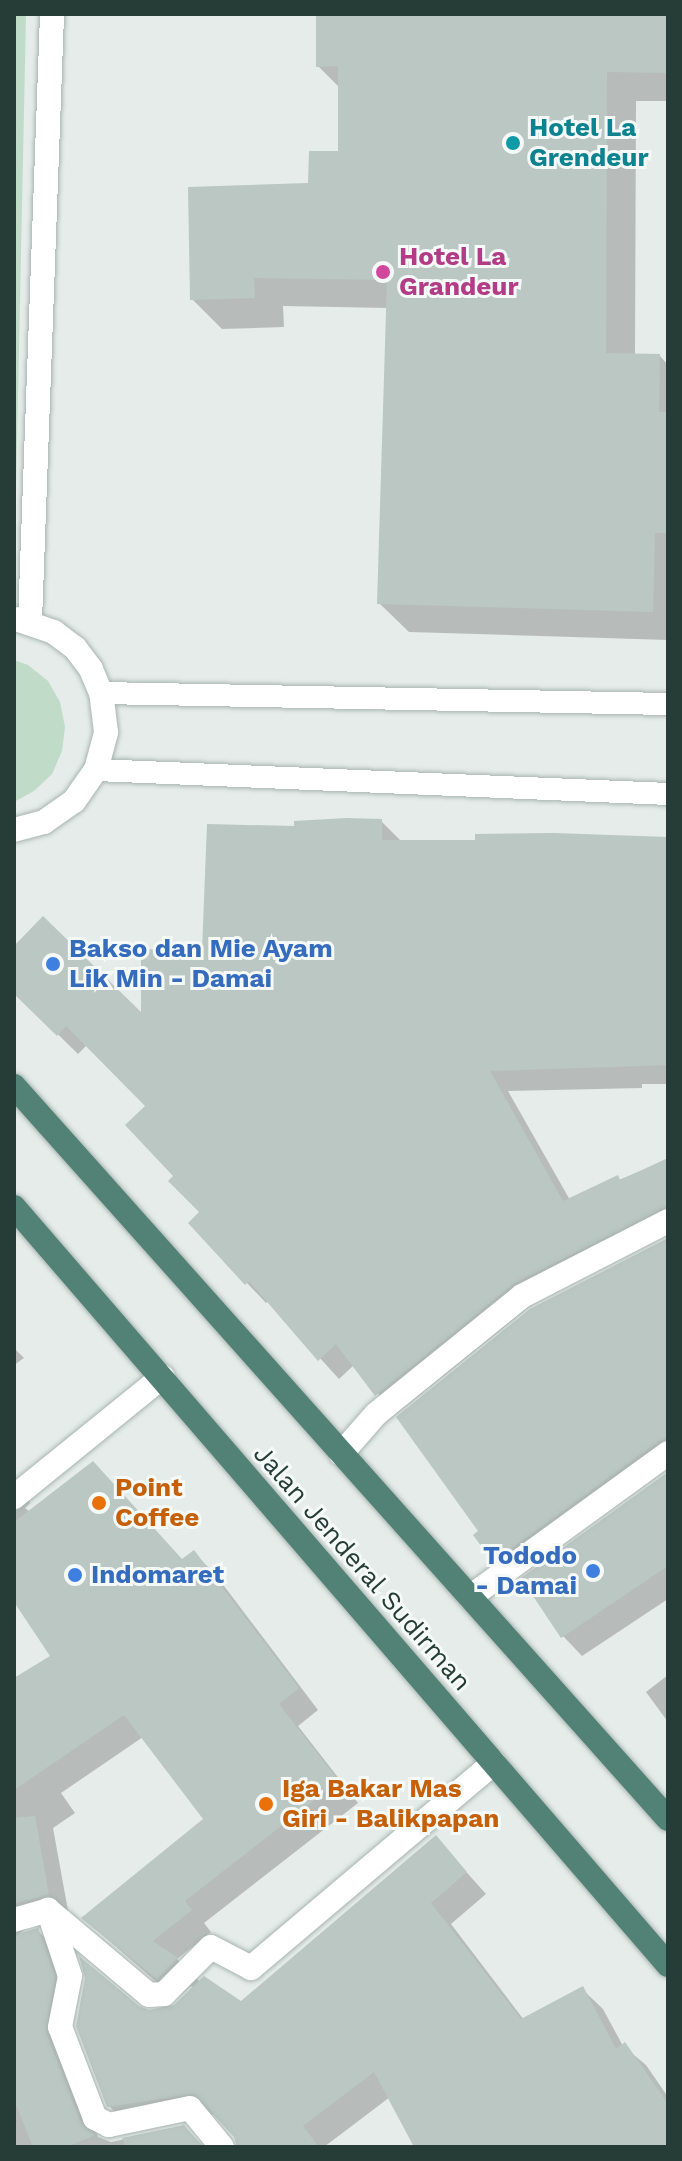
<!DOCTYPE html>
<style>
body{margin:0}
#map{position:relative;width:682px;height:2161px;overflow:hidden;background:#e5ece9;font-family:"Work Sans",sans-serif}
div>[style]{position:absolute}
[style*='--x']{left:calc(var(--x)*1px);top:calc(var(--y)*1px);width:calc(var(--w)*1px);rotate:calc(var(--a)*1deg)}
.green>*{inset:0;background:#c0dbc8}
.shadow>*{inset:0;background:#0003}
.building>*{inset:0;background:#bac7c2}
.roads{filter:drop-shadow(0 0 2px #a8b4b0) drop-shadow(0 0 2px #a8b4b0)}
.service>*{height:22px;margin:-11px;padding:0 11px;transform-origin:11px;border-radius:11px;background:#fff}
.minor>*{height:24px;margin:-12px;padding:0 12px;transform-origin:12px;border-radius:12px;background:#fff}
.trunk>*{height:24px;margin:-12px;padding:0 12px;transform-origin:12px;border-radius:12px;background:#528176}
.dots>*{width:22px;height:22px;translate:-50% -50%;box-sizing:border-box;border:4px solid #f5f9f7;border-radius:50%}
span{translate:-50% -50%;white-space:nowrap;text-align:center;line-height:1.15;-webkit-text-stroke:6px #f5f9f7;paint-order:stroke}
.culture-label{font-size:26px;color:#0d838f;font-weight:700}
.left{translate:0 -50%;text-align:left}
.hotel-label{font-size:26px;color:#b23c85;font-weight:700}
.shop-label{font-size:26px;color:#366cbe;font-weight:700}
.right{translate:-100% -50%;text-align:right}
.food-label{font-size:26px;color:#c56008;font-weight:700}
.street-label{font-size:26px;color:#263c36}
.frame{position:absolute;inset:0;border:16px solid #263c36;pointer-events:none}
</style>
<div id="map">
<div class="green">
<div style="clip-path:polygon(14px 14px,26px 14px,14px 586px)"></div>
<div style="clip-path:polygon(14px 660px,28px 665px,48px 681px,60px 702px,65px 727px,62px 751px,52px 774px,34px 791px,14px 802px)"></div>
</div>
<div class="shadow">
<div style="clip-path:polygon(318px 14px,668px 14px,668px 101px,636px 101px,635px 356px,660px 356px,668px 365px,668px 640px,409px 632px,379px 603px,388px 308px,283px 306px,284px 327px,222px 329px,192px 299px,340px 153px,340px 88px,318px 66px)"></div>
<div style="clip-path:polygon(381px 821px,402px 842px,668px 839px,668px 1084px,642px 1084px,642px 1088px,508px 1091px,570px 1200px,668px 1160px,668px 1234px,535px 1302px,396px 1414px,354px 1365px,339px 1379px,268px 1301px,266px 1303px,247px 1283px,175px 1176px,148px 1106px,87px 1045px,78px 1054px,14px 991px,14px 949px,143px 1017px,204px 952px,296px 828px)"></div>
<div style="clip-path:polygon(668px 1240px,668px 1468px,514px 1580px,495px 1560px)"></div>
<div style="clip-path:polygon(14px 1348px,24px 1358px,14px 1365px)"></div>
<div style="clip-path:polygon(668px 1474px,668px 1599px,582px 1656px,563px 1636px)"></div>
<div style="clip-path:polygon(14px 1478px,30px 1503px,25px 1508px,30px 1512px,183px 1561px,194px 1553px,215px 1574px,318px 1710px,298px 1726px,358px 1803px,204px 1923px,211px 1932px,177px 1959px,200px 1982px,242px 2004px,436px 1838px,486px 1894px,451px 1924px,524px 2020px,582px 1989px,603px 2009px,623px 2046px,646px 2065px,668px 2097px,668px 2147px,416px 2147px,390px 2097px,324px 2147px,237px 2147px,235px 2137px,215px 2114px,130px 2127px,109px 2106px,138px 2008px,149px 2012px,175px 2007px,194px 1988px,191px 1986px,176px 1999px,84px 1919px,206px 1819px,143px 1737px,61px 1793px,75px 1813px,53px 1828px,69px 1916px,30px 1926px,17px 1935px,38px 1931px,59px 1952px,66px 2055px,98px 2137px,111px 2142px,184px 2127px,204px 2147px,14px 2147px,14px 1680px,53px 1656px,14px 1601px)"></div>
<div style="clip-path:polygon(668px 1675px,668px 1722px,646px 1692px)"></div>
</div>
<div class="building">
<div style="clip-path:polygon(316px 14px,668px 14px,668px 73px,607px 72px,606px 353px,660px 354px,659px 412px,668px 412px,668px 533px,655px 533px,653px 612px,377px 604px,387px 280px,254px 278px,255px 298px,190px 300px,188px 187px,308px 183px,309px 151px,338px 151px,338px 66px,316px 67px)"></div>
<div style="clip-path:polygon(347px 818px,382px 819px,382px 840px,475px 840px,475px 834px,554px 833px,668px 837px,668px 1065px,490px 1071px,563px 1201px,618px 1175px,620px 1180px,668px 1158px,668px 1206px,515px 1283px,375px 1396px,336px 1344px,318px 1361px,249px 1281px,245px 1285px,188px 1223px,199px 1212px,168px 1181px,173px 1176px,125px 1125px,145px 1106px,66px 1026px,57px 1036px,14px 994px,14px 946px,43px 916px,141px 1012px,141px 949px,202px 950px,207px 824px,294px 826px,294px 821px)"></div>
<div style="clip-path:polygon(668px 1238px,668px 1438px,659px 1441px,493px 1562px,473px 1535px,478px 1531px,396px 1417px,530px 1309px)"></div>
<div style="clip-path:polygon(93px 1461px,182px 1559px,194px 1550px,299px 1688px,279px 1704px,339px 1781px,185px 1901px,192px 1910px,153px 1941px,178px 1958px,157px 1979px,81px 1918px,203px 1819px,124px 1715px,14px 1790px,14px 1678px,50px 1656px,14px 1602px,14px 1522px)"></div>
<div style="clip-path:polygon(668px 1472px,668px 1566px,561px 1638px,521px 1578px)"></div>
<div style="clip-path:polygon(35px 1816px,49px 1895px,14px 1904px,14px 1818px)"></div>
<div style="clip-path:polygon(436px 1835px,467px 1872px,431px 1903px,521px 2019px,583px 1986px,616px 2049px,625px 2042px,668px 2104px,668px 2147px,414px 2147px,374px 2072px,303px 2126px,319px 2147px,237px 2147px,234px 2137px,194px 2094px,107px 2107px,76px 2026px,85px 1978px,79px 1956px,139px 2006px,149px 2010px,174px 2005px,204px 1976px,241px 2001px)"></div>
<div style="clip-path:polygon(38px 1928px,55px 1977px,46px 2032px,81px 2123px,95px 2135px,67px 2147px,33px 2147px,14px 2100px,14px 1935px)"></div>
<div style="clip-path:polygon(184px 2125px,203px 2147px,126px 2147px,122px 2138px)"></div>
</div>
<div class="roads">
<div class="service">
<div style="--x:101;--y:693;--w:567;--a:1.11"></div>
<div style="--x:96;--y:770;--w:573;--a:2.4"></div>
</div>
<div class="minor">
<div style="--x:30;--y:621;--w:607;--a:-87.92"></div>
<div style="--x:14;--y:830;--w:31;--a:-15"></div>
<div style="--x:44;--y:822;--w:37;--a:-35"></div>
<div style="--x:74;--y:801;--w:38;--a:-55"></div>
<div style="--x:96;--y:770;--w:39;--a:-75"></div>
<div style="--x:106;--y:732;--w:39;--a:-97"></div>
<div style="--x:101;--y:693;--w:26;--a:-113"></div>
<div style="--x:91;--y:669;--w:26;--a:-127"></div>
<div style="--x:75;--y:648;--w:26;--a:-143"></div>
<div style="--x:54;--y:632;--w:39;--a:-161"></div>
<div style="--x:341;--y:1454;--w:53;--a:-48.8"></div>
<div style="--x:376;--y:1414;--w:188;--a:-38.9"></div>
<div style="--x:522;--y:1296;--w:164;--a:-27.2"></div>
<div style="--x:14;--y:1497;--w:191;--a:-39"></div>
<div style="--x:470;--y:1597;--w:245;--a:-36"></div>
<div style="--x:14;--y:1920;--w:35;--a:-16"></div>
<div style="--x:222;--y:2147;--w:50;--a:-129.4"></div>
<div style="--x:190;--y:2108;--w:83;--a:168.1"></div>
<div style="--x:109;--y:2125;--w:16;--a:-153"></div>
<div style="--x:95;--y:2118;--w:97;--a:-111"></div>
<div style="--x:60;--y:2027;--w:52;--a:-78.9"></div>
<div style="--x:70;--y:1976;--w:70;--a:-108.4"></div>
<div style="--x:48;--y:1910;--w:132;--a:40.1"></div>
<div style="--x:149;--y:1995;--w:15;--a:-4"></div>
<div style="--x:164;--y:1994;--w:66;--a:-45"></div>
<div style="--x:211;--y:1947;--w:45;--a:27.7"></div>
<div style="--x:251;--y:1968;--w:318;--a:-40.2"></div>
</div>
<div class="trunk">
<div style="--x:14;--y:1086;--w:982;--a:48.26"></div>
<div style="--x:14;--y:1207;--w:1001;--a:49.21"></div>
</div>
</div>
<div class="dots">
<div style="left:513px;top:143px;background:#0f9aa8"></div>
<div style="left:383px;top:272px;background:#d1479c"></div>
<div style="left:53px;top:964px;background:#3f7fe0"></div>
<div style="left:99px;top:1503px;background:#e8710a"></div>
<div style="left:593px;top:1571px;background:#3f7fe0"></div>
<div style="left:75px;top:1575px;background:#3f7fe0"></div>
<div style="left:266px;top:1804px;background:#e8710a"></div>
</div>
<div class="culture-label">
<span class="left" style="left:529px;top:143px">Hotel La<br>Grendeur</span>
</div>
<div class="hotel-label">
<span class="left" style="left:399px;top:272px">Hotel La<br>Grandeur</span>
</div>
<div class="shop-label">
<span class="left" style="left:69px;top:964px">Bakso dan Mie Ayam<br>Lik Min - Damai</span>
<span class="right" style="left:577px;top:1571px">Tododo<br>- Damai</span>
<span class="left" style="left:91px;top:1575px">Indomaret</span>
</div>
<div class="food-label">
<span class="left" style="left:115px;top:1503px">Point<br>Coffee</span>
<span class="left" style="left:282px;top:1804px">Iga Bakar Mas<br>Giri - Balikpapan</span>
</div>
<div class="street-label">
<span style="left:362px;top:1568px;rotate:49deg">Jalan Jenderal Sudirman</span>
</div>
<div class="frame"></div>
</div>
